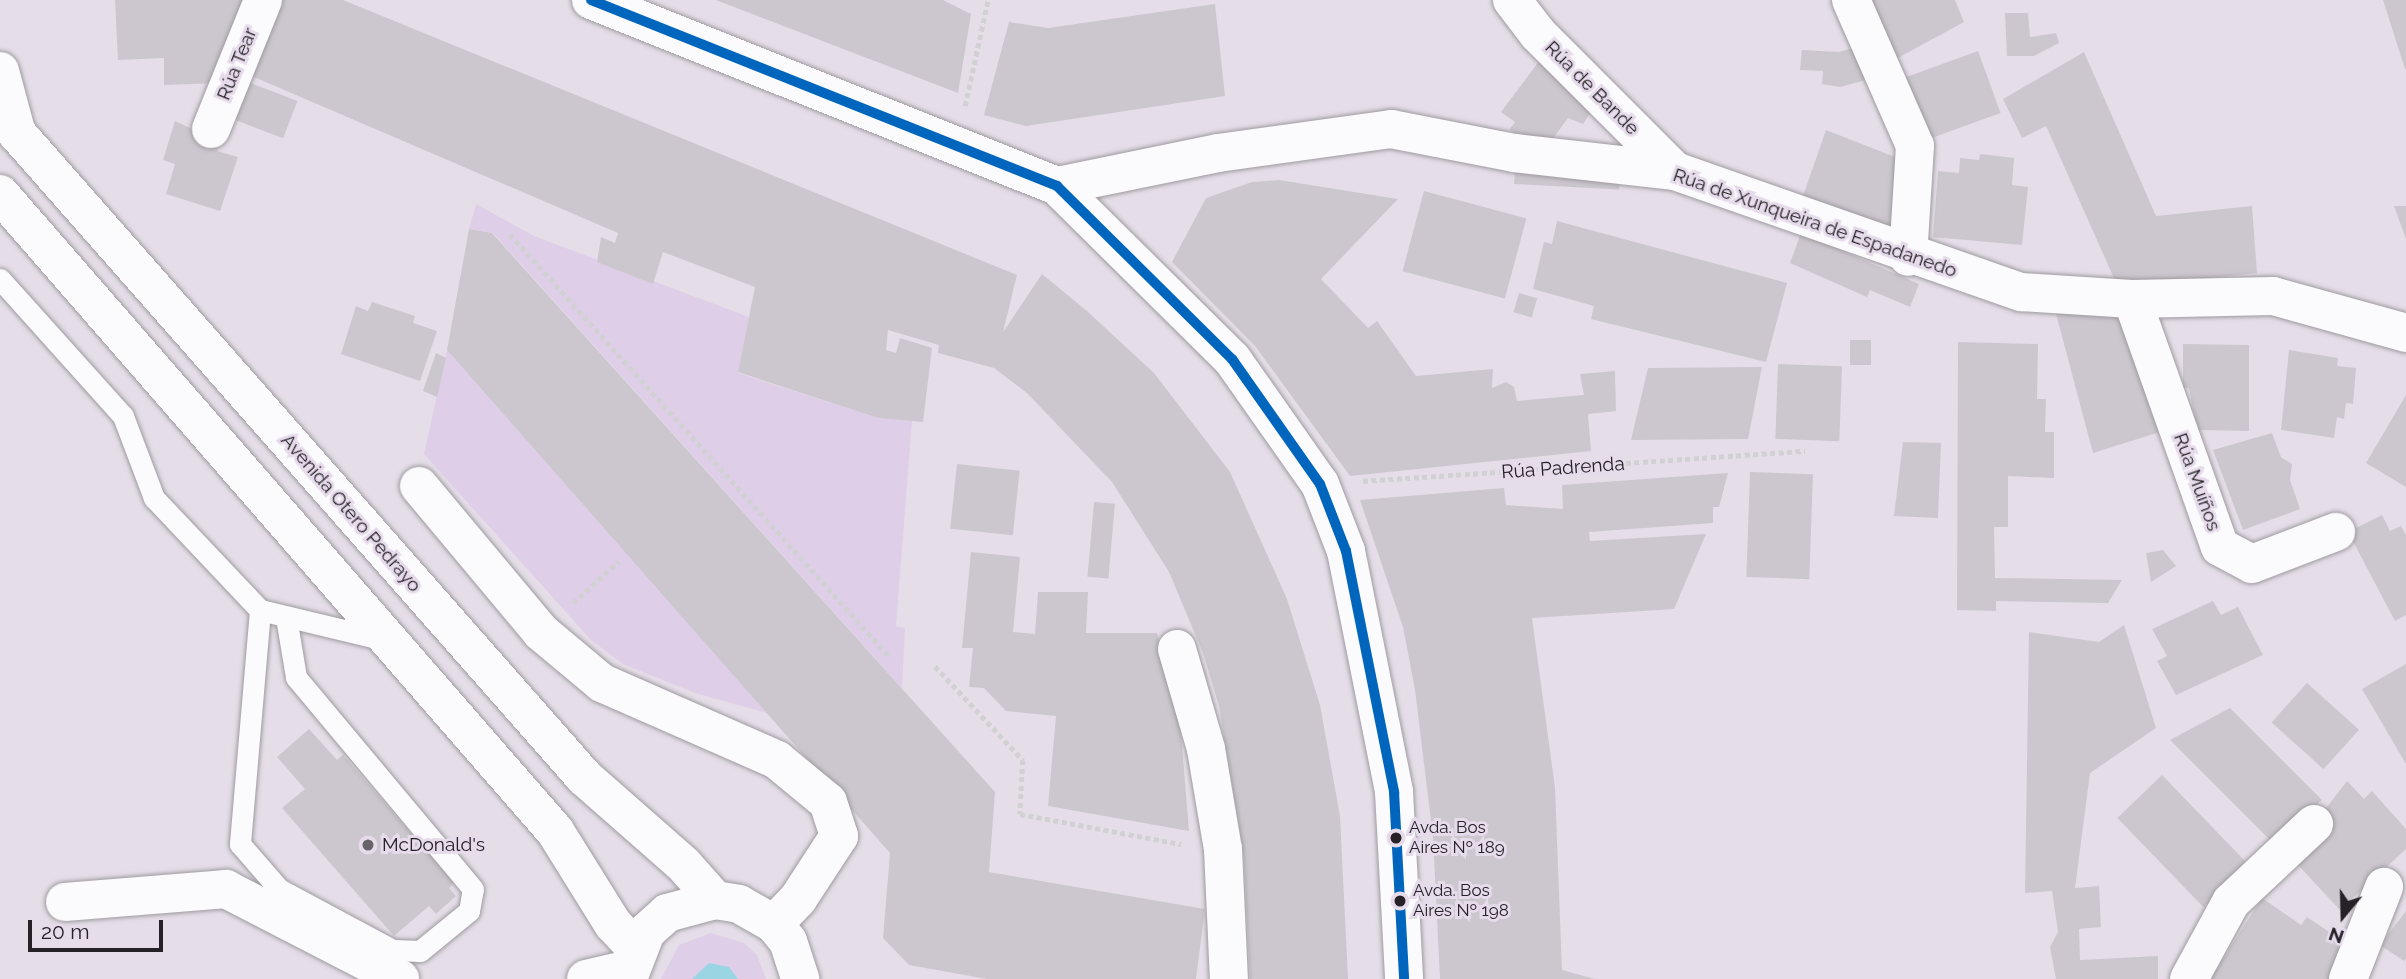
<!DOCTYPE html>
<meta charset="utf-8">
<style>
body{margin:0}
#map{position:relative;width:2406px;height:979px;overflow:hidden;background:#e5dee8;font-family:Raleway,sans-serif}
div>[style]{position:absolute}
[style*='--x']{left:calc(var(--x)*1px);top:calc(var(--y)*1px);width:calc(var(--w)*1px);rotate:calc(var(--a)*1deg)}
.green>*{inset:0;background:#dfcee7}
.water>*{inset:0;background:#99d5e2}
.building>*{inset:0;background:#ccc7ce;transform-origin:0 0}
.path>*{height:4.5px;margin-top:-2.25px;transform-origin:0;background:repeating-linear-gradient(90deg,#d1d0d2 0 5px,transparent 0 8.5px)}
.roads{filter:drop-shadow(0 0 2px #9f9aa0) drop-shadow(0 0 2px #9f9aa0)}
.lane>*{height:21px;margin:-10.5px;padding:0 10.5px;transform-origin:10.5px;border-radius:10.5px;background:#fbfafc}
.street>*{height:38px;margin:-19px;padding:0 19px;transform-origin:19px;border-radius:19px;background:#fbfafc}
.primary>*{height:38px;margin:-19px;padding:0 19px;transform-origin:19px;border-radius:19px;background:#fbfafc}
.bus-1>*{height:10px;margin:-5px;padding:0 5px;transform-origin:5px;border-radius:5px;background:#0065bd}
.dots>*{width:19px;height:19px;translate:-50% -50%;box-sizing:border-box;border:4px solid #e6dbeb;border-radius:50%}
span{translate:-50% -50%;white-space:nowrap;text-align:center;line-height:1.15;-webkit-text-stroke:6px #e6dbeb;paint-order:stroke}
.bus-label{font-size:17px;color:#252127}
.left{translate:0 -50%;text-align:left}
.street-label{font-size:19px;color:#252127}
.poi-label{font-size:19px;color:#252127}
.north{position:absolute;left:2308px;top:881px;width:70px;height:70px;-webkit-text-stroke:5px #e6dbeb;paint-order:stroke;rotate:199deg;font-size:19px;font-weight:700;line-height:28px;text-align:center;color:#252127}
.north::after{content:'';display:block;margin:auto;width:24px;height:32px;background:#252127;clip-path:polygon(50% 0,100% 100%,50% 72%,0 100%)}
.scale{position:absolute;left:28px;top:920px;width:135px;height:32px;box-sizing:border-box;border:4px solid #252127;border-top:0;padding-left:9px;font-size:21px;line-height:24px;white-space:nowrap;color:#252127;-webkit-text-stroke:5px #e6dbeb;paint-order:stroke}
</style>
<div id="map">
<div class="green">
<div style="clip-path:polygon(476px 204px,534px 236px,749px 317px,738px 373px,878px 418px,912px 421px,896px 626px,905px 628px,902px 688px,493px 233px,469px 229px)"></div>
<div style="clip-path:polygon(447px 350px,767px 713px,695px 693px,623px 664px,591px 640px,424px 454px)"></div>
<div style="clip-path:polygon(711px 933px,744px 943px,757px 955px,766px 979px,661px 979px,679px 945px)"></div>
</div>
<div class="water">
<div style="clip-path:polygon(709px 963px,729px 967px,738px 979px,692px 979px)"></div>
</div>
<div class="building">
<div style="clip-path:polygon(115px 0,247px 0,221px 83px,164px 85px,164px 58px,118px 60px)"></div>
<div style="clip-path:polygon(264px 0,343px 0,1017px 275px,1003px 332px,1042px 274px,1087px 311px,1154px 373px,1230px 472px,1287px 599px,1320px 705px,1340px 816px,1348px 979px,1250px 979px,1244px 858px,1219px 706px,1203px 653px,1169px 572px,1112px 482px,1027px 393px,994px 368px,938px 353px,939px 345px,888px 330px,886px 350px,896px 353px,900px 338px,932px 348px,923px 422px,878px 418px,738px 372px,755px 287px,663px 252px,653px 284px,597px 262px,601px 237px,615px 243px,618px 233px,240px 71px)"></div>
<div style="clip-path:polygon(716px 0,943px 0,971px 14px,958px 93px)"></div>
<div style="clip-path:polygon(1871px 0,1955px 0,1964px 22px,1896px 59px)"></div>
<div style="clip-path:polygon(2383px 0,2406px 0,2406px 69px,2405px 69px)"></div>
<div style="clip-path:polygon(1215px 4px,1225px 96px,1026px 126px,984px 115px,1009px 22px,1048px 28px)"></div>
<div style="clip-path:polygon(2005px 13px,2028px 13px,2030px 37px,2056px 33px,2059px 43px,2034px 56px,2007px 56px)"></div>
<div style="clip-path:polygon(1863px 45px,1874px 78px,1840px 87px,1822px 84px,1823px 71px,1800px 70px,1802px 50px,1839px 52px)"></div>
<div style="left:1978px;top:51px;width:66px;height:77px;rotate:70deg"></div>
<div style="clip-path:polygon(2084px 52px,2156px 216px,2252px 206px,2257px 273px,2118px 287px,2046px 126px,2022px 138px,2003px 99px)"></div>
<div style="clip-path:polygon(1540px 60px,1594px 107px,1583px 124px,1568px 118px,1548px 145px,1509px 130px,1515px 122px,1501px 112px)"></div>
<div style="left:248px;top:82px;width:53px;height:40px;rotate:21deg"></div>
<div style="clip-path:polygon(175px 121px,220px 142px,217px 151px,238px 157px,220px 211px,166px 194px,175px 164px,163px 160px)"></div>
<div style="clip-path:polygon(1826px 130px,1895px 157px,1894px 229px,1803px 196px)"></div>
<div style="clip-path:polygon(1980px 154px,2014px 158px,2012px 185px,2028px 187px,2022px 245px,1933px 237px,1938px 171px,1959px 173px,1960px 158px,1979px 160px)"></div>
<div style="left:1515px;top:167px;width:105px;height:17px;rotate:3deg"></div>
<div style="clip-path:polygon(1279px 180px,1398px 199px,1321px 279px,1368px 328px,1377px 321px,1416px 376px,1493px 369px,1492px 388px,1506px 382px,1514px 387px,1517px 401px,1584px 395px,1580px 374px,1615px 371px,1616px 411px,1588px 414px,1591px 451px,1350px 476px,1255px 346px,1172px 262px,1206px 198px,1252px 182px)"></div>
<div style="left:1424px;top:191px;width:106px;height:83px;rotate:15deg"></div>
<div style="clip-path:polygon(2394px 206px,2406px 206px,2406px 239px)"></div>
<div style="clip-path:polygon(1557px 221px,1787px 283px,1766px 362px,1591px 319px,1594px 306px,1533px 289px,1544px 242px,1552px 244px)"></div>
<div style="clip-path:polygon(469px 229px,492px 233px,995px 792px,989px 872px,1205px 909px,1196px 979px,987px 979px,909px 965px,883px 938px,890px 853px,447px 350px)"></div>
<div style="clip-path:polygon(1801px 233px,1919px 284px,1910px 307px,1870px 290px,1867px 297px,1790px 263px)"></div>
<div style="left:1519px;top:293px;width:19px;height:20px;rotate:16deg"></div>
<div style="clip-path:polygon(372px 302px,415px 316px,413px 323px,437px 331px,420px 381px,341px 354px,356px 306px,368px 311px)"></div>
<div style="clip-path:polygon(2055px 310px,2126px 314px,2163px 431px,2093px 453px)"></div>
<div style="left:1850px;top:340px;width:21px;height:25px"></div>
<div style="clip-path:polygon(1958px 342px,2038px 344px,2037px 399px,2046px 399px,2045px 432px,2054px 432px,2054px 478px,2008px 476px,2008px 527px,1994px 527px,1995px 578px,2122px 580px,2108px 603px,1996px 601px,1996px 611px,1957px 610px)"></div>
<div style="clip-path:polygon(2183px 344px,2249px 345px,2249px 431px,2197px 430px,2189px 388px,2183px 388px)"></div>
<div style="clip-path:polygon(2289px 350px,2338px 358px,2337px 366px,2356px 368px,2353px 404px,2346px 403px,2344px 419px,2337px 417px,2334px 438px,2281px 430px)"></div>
<div style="clip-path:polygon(436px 353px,446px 358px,437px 397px,423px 391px)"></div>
<div style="left:1778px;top:364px;width:64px;height:75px;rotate:2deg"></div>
<div style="clip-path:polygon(1762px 367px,1748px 439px,1631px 440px,1648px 368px)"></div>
<div style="clip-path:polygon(2406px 395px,2406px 487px,2366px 463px)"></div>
<div style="clip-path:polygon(2272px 433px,2281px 457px,2292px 464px,2290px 480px,2300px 509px,2243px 530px,2213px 450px)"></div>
<div style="clip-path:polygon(1903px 442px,1941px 443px,1938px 518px,1894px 516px)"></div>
<div style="left:957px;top:464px;width:63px;height:65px;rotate:6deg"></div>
<div style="left:1750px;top:472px;width:63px;height:105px;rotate:2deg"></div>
<div style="clip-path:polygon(1728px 473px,1719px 507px,1713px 507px,1713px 523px,1589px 532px,1590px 541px,1706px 534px,1674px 609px,1532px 618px,1555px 788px,1562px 970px,1595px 979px,1440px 979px,1433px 837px,1415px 690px,1403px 627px,1360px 500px,1504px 488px,1506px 505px,1563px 509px,1562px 485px)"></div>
<div style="left:1094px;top:502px;width:21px;height:75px;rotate:5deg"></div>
<div style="clip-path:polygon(2382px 515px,2390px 531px,2401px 526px,2406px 535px,2406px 615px,2395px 621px,2348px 532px)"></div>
<div style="clip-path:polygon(2163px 550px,2176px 566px,2151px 582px,2146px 553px)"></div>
<div style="clip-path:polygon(971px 552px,1020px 557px,1013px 632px,1035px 634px,1038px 592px,1088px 592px,1086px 633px,1157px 633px,1181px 733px,1189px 831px,1048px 806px,1056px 716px,1006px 711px,984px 688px,969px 687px,973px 648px,962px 648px)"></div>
<div style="clip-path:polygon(2213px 601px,2221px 615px,2238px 607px,2263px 655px,2176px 695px,2157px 661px,2167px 656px,2152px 629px)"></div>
<div style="clip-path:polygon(2124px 625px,2156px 728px,2090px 773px,2075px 888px,2099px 886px,2101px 927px,2079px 929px,2080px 960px,2158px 956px,2158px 979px,2056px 979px,2050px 947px,2058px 932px,2052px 891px,2025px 893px,2029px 632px,2099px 642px)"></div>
<div style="clip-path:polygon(2406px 664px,2406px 764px,2362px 689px)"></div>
<div style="left:2307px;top:683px;width:70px;height:53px;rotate:42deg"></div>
<div style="clip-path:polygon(2230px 708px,2322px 800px,2273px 843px,2170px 740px)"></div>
<div style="clip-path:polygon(309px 729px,337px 760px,343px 755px,454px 883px,449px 888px,456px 896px,436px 914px,429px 906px,394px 936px,282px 808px,305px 789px,277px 757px)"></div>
<div style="left:2162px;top:775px;width:124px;height:62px;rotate:46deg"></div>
<div style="clip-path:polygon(2347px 781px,2364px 799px,2372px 791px,2406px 829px,2406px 849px,2340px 910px,2297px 864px,2333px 831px,2320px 816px)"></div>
<div style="clip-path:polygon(2262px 898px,2301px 925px,2307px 917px,2350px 946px,2328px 979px,2210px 979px)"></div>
<div style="clip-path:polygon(2406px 911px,2406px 959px,2404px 961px,2380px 945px)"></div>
</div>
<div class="path">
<div style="--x:965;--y:106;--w:108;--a:-77.8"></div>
<div style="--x:510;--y:234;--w:566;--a:48.08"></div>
<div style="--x:1363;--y:481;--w:443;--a:-3.9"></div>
<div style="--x:573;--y:603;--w:62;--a:-42.4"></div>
<div style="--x:935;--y:666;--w:129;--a:46.9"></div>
<div style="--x:1023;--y:760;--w:54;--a:93.2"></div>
<div style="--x:1020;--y:814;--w:164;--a:10.6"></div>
</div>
<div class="roads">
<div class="lane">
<div style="--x:0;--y:279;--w:184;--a:48.1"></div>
<div style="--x:123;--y:416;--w:88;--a:69.3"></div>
<div style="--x:154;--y:498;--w:154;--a:46.6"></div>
<div style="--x:260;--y:610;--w:129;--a:13.5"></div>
<div style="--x:260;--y:610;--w:235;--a:94.9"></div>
<div style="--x:240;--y:844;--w:60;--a:49.1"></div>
<div style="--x:279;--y:889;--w:129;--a:28.2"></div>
<div style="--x:393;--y:950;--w:27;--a:2"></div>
<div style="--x:420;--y:951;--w:63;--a:-39.2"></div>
<div style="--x:469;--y:911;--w:22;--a:-80"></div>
<div style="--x:473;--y:889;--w:276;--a:-129.9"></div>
<div style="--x:296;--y:677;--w:61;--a:-99.5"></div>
</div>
<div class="street">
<div style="--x:591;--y:0;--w:502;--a:21.76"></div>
<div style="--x:1057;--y:186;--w:246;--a:44.7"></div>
<div style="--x:1232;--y:359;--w:153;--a:54.9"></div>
<div style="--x:1320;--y:484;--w:72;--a:68.8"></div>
<div style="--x:1346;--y:551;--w:246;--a:78.7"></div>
<div style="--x:1394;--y:792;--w:187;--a:86.9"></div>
<div style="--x:1512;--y:0;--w:43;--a:52.6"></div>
<div style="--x:1538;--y:34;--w:194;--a:45"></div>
<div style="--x:1851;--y:0;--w:159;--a:66.3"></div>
<div style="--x:1915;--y:146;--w:111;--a:93.6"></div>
<div style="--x:211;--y:129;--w:139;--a:-68"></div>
<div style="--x:1057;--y:186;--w:164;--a:-11.6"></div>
<div style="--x:1218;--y:153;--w:175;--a:-7.9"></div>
<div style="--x:1391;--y:129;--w:125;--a:11"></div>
<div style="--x:1514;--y:153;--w:162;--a:6.4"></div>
<div style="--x:1675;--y:171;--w:367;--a:19.3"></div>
<div style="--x:2021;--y:292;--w:111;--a:3.6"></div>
<div style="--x:2132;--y:299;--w:141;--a:-1.2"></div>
<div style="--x:2273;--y:296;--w:138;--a:15.5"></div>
<div style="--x:2132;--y:299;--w:263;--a:70.5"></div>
<div style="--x:2220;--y:547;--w:36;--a:28"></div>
<div style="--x:2252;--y:564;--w:90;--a:-20.9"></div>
<div style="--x:419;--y:486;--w:190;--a:50.1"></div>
<div style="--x:541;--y:632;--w:80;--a:39.9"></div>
<div style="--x:602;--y:683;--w:191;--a:23.7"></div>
<div style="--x:777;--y:760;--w:66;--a:39.5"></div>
<div style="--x:828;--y:802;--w:36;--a:72"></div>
<div style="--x:839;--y:836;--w:75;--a:123.1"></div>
<div style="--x:798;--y:899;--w:35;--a:134"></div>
<div style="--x:1177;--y:649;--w:104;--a:73.8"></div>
<div style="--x:1206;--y:749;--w:101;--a:80.4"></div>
<div style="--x:1223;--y:849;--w:130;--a:87.4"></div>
<div style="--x:65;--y:902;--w:162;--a:-4.6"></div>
<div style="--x:226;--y:889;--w:196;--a:27.3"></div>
<div style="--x:586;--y:979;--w:44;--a:-13.1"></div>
<div style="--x:2189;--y:979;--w:88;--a:-61.4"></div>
<div style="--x:2231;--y:902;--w:114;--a:-43.2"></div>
<div style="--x:2348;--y:979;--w:99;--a:-68.6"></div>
</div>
<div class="primary">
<div style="--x:0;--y:71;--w:65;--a:74.9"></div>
<div style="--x:0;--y:114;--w:884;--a:48.62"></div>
<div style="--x:584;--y:777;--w:133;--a:41.3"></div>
<div style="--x:684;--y:865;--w:47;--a:48.5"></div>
<div style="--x:0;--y:194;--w:845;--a:48.94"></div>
<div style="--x:555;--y:831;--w:110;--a:58.1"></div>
<div style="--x:613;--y:924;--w:34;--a:47"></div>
<div style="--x:628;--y:979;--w:50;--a:-69"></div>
<div style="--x:646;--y:932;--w:28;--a:-42"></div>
<div style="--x:667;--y:913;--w:50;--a:-15.2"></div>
<div style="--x:715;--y:900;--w:24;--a:9"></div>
<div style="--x:739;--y:904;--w:40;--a:29.7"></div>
<div style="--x:774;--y:924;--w:22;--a:51"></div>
<div style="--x:788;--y:941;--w:40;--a:72"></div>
</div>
</div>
<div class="bus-1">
<div style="--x:591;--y:0;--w:502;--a:21.76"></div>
<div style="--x:1057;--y:186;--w:246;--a:44.7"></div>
<div style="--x:1232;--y:359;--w:153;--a:54.9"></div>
<div style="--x:1320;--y:484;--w:72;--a:68.8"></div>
<div style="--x:1346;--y:551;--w:246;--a:78.7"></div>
<div style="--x:1394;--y:792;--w:187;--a:86.9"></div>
</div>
<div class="dots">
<div style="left:1396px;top:838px;background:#252127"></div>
<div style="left:368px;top:845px;background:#68636b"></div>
<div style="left:1400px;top:901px;background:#252127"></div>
</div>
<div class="bus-label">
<span class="left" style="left:1409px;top:838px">Avda. Bos<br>Aires Nº 189</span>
<span class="left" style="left:1413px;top:901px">Avda. Bos<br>Aires Nº 198</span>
</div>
<div class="street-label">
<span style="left:237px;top:64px;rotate:-68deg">Rúa Tear</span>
<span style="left:1592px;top:88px;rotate:45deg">Rúa de Bande</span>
<span style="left:1815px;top:223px;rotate:19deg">Rúa de Xunqueira de Espadanedo</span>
<span style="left:1563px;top:468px;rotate:-4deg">Rúa Padrenda</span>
<span style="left:2197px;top:482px;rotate:70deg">Rúa Muíños</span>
<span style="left:351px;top:513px;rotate:49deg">Avenida Otero Pedrayo</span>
</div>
<div class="poi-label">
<span class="left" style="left:382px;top:845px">McDonald's</span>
</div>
<div class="north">N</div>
<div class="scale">20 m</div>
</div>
